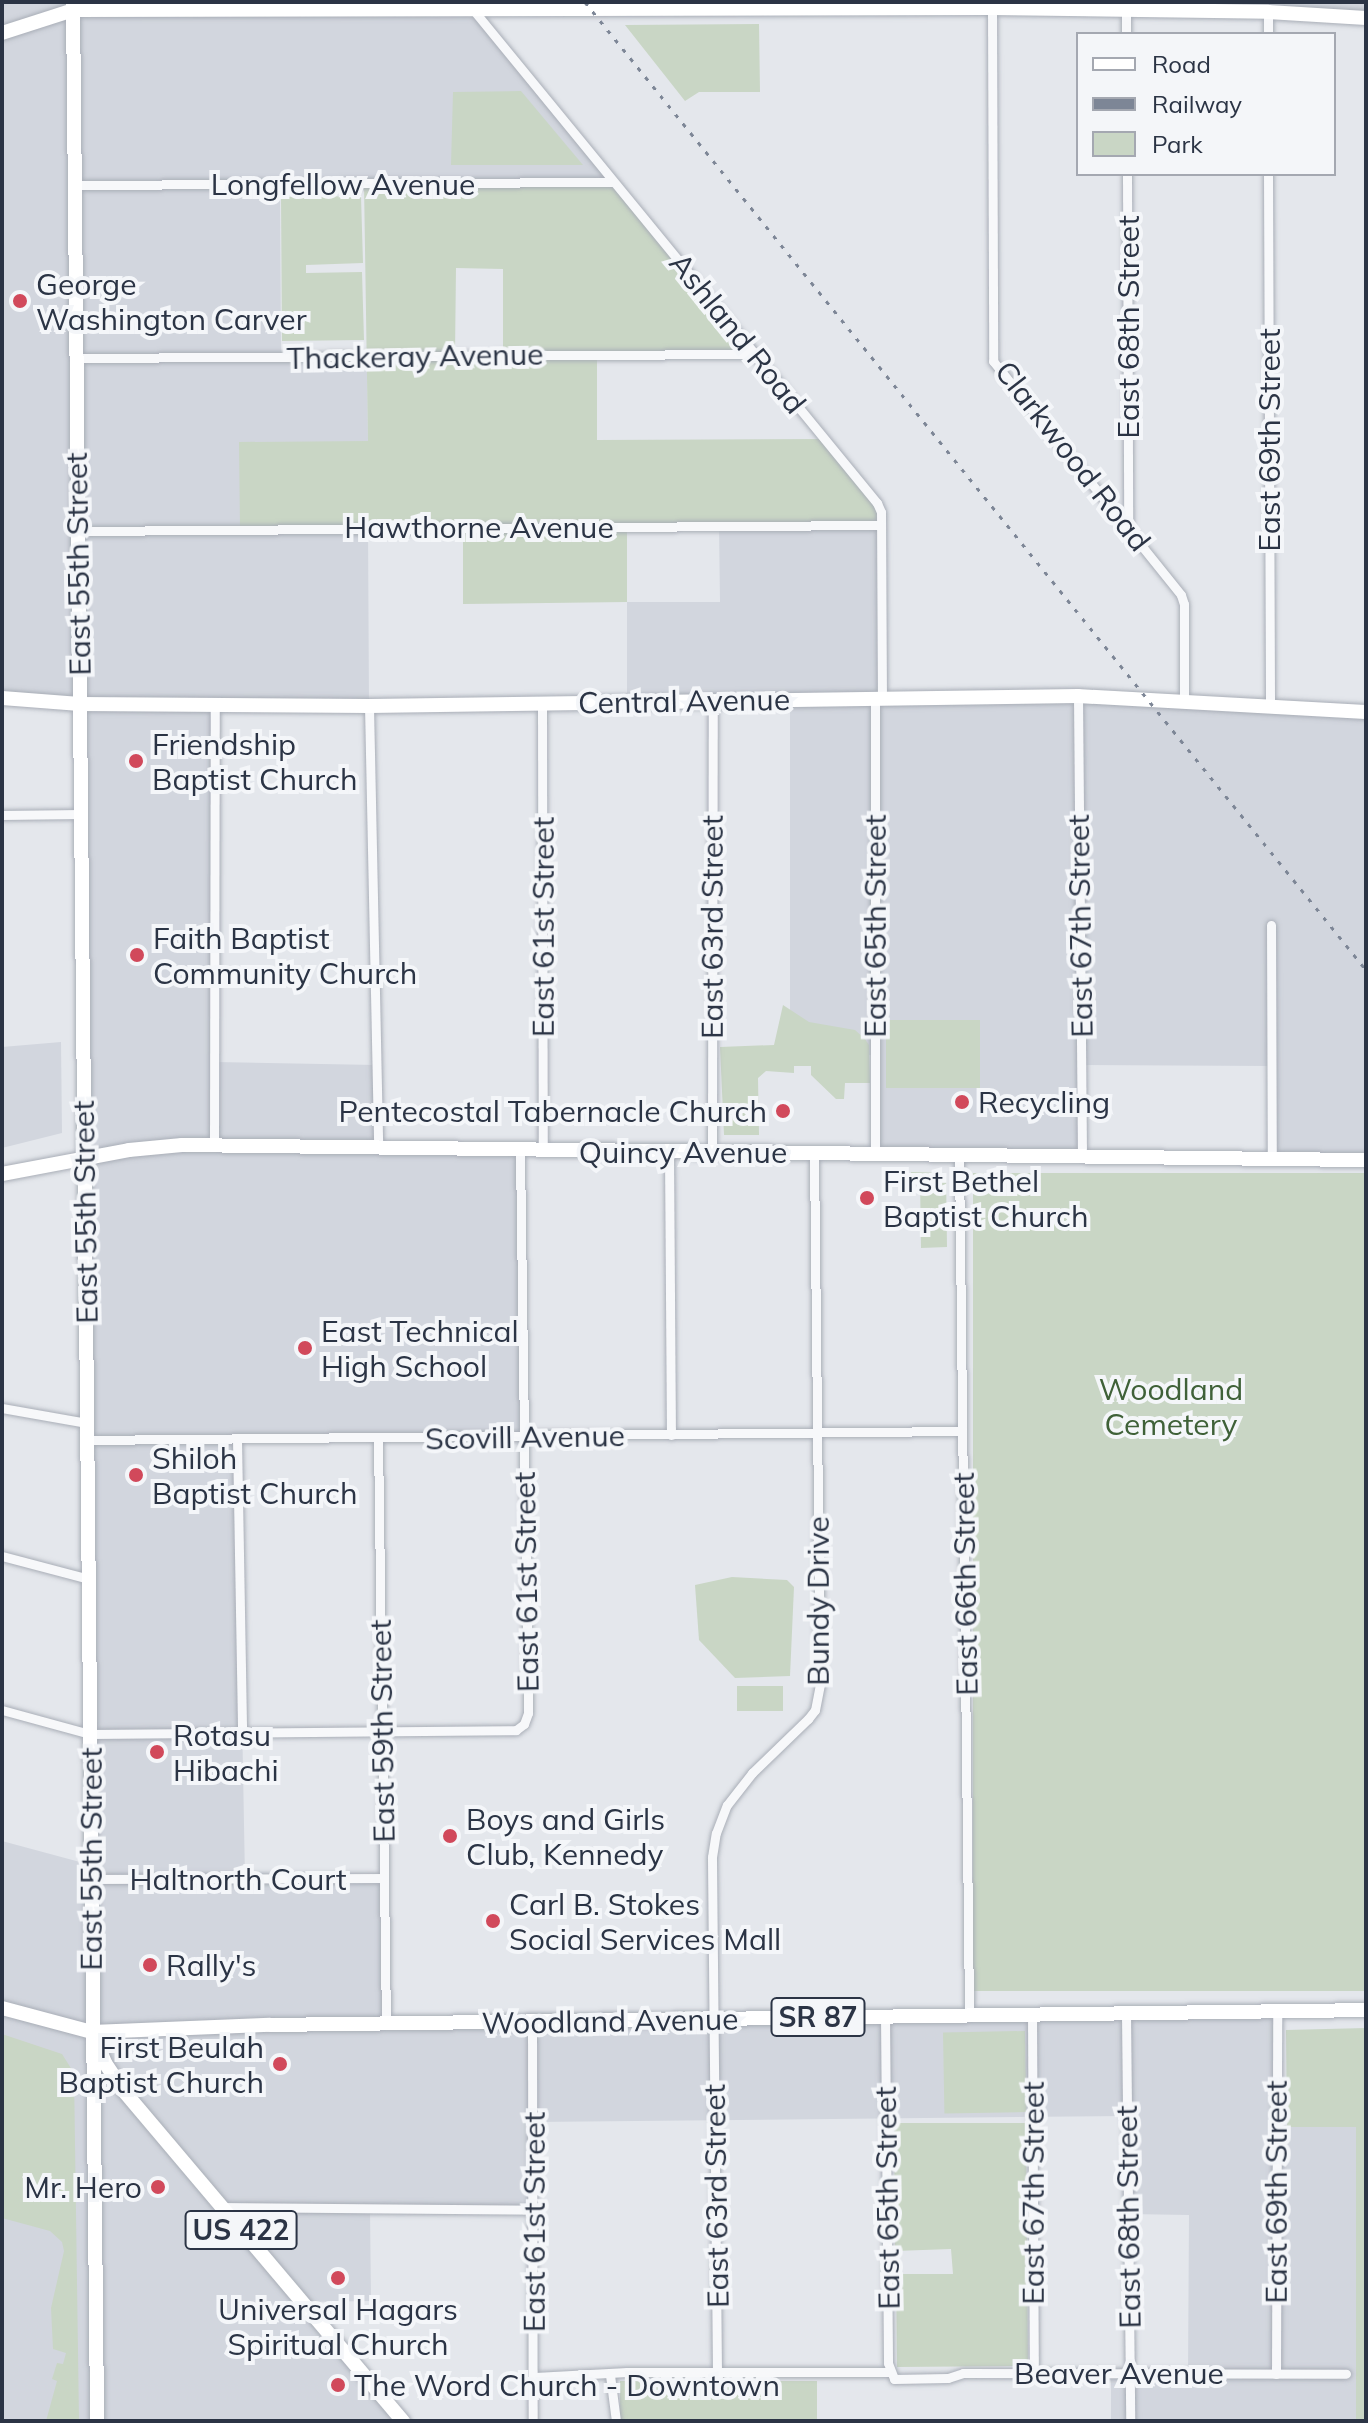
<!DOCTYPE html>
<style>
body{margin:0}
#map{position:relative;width:1368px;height:2423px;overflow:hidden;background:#e4e7ec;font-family:Mulish,sans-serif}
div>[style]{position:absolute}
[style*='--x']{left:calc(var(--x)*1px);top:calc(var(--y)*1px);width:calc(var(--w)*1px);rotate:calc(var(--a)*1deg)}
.built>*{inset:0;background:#d2d6de}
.green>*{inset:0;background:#c9d6c5;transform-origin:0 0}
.roads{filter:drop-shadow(0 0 2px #a9aeb7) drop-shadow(0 0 2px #a9aeb7)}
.street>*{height:9px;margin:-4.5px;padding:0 4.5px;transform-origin:4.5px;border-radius:4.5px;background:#f7f8fa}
.secondary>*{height:14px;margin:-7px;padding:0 7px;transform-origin:7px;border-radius:7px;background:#fff}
.primary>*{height:14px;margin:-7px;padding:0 7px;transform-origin:7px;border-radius:7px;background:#fff}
.rail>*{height:3px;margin-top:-1.5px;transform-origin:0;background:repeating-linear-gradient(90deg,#7d8696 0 4px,transparent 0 12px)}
.dots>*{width:22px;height:22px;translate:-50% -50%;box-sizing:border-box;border:4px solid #f4f6f9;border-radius:50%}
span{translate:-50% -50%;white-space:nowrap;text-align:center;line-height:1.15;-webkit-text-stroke:8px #f4f6f9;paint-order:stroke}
.shield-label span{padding:2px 6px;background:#f4f6f9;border:2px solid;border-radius:6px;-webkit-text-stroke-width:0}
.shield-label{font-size:28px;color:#2b3445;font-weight:700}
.street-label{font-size:30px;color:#2b3445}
.poi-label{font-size:30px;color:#2b3445}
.left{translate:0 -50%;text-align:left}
.right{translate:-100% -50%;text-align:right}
.park-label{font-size:30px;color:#3f6138}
.frame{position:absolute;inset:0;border:4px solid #2b3445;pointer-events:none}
.legend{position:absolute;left:1076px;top:32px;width:260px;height:144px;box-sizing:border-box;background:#f4f6f9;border:2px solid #a4a8b1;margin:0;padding:10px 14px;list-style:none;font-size:24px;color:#2b3445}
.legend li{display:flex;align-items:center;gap:16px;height:40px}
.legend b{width:40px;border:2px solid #a4a8b1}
</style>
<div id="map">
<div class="built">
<div style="clip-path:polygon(2px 2px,1366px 2px,1366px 18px,1268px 12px,476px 12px,612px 182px,280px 184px,281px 357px,367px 356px,368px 442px,239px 442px,368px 527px,369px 706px,215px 704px,215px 1062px,376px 1065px,378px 1149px,520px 1151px,524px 1437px,237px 1440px,245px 1879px,384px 1878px,386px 2024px,1277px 2011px,1277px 2125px,1356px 2126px,1356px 2421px,1111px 2421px,1111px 2373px,1188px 2373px,1189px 2215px,1128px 2214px,1127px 2116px,534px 2122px,535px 2210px,370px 2209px,371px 2301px,303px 2302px,403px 2421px,2px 2421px,2px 1841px,91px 1865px,80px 704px,2px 698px)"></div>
<div style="clip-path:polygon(881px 525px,882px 697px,1078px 696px,1366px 712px,1366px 1160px,1272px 1159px,1271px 1066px,1082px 1065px,1082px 1156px,875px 1155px,875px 1055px,790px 1055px,790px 700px,627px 703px,627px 602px,720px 602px,719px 526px)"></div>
<div style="clip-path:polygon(61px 1042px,62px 1133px,2px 1148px,2px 1047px)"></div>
</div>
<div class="green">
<div style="clip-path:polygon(759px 24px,760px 92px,699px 92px,685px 101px,625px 25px)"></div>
<div style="clip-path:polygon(521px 91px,583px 165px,451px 165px,453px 92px)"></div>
<div style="clip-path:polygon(evenodd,612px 182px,753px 354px,597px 354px,597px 440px,825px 439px,877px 503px,881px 525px,627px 527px,627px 602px,463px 604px,463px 527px,240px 529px,239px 442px,368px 441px,364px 184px,612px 182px,456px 268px,503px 269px,503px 354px,455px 354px,456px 268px)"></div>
<div style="clip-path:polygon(361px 196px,363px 263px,306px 265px,306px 273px,362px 272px,364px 340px,282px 341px,281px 197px)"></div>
<div style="clip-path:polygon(783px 1005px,809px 1022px,855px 1030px,865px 1039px,869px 1045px,870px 1083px,845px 1083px,844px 1099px,836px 1099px,811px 1075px,811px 1066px,794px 1066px,794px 1073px,766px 1071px,758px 1078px,759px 1135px,724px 1135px,720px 1047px,774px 1045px)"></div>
<div style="left:980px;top:1020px;width:68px;height:94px;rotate:90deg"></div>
<div style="clip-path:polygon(911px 1172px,946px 1173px,947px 1247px,921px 1248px,920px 1178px,910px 1178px)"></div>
<div style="left:1366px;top:1173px;width:818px;height:393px;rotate:90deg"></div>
<div style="clip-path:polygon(732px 1577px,787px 1580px,794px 1587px,790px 1676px,735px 1678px,699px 1640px,695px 1585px)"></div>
<div style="left:783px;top:1686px;width:25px;height:46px;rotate:90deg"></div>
<div style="clip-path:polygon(1366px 2028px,1366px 2421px,1356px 2421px,1356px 2127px,1287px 2127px,1286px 2030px)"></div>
<div style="left:1025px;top:2031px;width:81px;height:82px;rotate:89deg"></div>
<div style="clip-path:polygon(2px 2034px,62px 2054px,74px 2073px,79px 2421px,46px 2421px,57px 2381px,52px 2379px,57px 2363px,63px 2364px,66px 2353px,53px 2349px,51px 2308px,64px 2251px,62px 2242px,50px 2231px,2px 2218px)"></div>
<div style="clip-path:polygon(894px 2123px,1026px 2123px,1028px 2366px,897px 2367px,896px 2274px,953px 2274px,951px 2249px,895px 2251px)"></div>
<div style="left:620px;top:2381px;width:197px;height:40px"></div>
</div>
<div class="roads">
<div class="street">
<div style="--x:992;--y:8;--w:353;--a:89.8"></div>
<div style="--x:993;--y:361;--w:300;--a:51.2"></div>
<div style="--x:1181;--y:595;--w:9;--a:72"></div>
<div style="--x:1184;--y:604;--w:97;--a:90"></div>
<div style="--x:1126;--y:10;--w:24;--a:90"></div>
<div style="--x:475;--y:12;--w:635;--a:50.69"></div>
<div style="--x:877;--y:503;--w:10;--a:66"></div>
<div style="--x:881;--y:512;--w:185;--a:89.7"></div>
<div style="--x:1268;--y:12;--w:22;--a:90"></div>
<div style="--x:1127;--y:174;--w:354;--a:89.8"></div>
<div style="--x:1268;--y:174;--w:532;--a:89.78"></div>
<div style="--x:74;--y:185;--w:538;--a:-0.32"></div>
<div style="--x:76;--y:358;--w:677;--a:-0.34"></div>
<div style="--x:78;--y:531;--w:803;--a:-0.43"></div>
<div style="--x:1078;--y:696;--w:460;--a:89.5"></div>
<div style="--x:542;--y:704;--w:447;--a:89.9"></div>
<div style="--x:369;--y:706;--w:443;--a:88.8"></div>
<div style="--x:2;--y:815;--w:79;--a:-0.7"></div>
<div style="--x:1271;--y:925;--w:234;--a:89.8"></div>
<div style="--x:214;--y:1146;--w:442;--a:-89.9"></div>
<div style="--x:669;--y:1152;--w:283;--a:89.6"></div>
<div style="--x:712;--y:1152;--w:450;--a:-89.9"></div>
<div style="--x:875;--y:1155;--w:458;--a:-90"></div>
<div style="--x:959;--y:1155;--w:859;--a:89.33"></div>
<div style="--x:2;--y:1408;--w:86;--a:10"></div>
<div style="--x:378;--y:1438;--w:586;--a:89.22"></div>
<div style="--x:237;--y:1439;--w:294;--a:89"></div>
<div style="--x:87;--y:1440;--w:875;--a:-0.59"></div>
<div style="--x:2;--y:1556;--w:90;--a:14.8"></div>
<div style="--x:2;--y:1710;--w:91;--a:15.3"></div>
<div style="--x:90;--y:1734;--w:426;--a:-0.5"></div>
<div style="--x:516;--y:1730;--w:10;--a:-37"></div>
<div style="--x:524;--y:1724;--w:12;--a:-70"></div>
<div style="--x:528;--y:1713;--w:562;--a:-90.82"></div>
<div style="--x:92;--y:1879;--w:292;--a:-0.2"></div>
<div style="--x:1032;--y:2013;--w:360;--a:89.7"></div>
<div style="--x:1126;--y:2013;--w:408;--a:89.4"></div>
<div style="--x:885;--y:2015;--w:348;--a:89.5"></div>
<div style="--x:888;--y:2363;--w:17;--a:69"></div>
<div style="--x:894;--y:2379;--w:54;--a:-1.1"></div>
<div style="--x:948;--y:2378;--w:16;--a:-18"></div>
<div style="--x:963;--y:2373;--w:383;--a:0.1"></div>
<div style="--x:532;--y:2023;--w:398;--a:89.9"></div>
<div style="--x:222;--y:2207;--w:313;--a:0.5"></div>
<div style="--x:717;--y:2372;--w:515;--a:-90.56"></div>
<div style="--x:712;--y:1857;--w:24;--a:-81"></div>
<div style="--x:716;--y:1833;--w:30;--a:-69"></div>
<div style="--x:727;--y:1805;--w:41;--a:-52"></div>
<div style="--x:752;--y:1773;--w:78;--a:-44"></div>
<div style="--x:808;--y:1719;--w:11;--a:-52"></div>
<div style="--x:815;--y:1710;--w:26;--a:-79"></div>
<div style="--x:820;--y:1684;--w:530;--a:-90.65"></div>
<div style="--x:1276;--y:2374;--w:363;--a:-89.8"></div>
<div style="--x:610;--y:2375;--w:46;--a:82.6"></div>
<div style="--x:535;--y:2377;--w:92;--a:-3.1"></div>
<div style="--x:627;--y:2372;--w:262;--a:0"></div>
</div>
<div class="secondary">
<div style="--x:2;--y:33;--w:75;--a:-17.9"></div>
<div style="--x:73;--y:10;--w:919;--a:-0.12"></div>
<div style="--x:992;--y:8;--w:276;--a:0.8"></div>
<div style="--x:1268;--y:12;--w:98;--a:3.5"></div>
<div style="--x:2;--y:698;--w:78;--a:4.4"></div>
<div style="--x:80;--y:704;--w:289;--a:0.4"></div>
<div style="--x:369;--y:706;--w:709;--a:-0.81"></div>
<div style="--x:1078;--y:696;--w:288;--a:3.2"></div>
<div style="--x:2;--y:1174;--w:129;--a:-10.7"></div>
<div style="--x:129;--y:1150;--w:53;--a:-5.4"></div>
<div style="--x:182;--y:1145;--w:1184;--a:0.73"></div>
</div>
<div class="primary">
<div style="--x:73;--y:2;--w:2419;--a:89.43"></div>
<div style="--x:2;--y:2008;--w:93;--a:14.9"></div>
<div style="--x:92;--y:2032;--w:178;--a:-2.3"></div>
<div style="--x:270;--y:2025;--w:1096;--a:-0.78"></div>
<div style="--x:95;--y:2039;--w:26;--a:67"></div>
<div style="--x:105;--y:2063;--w:32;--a:56"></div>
<div style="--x:123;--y:2090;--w:434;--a:49.8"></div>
</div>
</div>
<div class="rail">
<div style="--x:585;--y:2;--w:1244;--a:51.1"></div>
</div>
<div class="dots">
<div style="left:20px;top:301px;background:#d1495b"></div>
<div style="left:136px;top:761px;background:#d1495b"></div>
<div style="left:137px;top:955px;background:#d1495b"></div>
<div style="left:962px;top:1102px;background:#d1495b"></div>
<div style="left:783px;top:1111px;background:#d1495b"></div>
<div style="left:867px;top:1198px;background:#d1495b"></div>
<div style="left:305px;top:1348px;background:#d1495b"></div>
<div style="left:136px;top:1475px;background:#d1495b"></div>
<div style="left:157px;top:1752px;background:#d1495b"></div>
<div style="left:450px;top:1836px;background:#d1495b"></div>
<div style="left:493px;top:1921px;background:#d1495b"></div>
<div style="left:150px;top:1965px;background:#d1495b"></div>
<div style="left:280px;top:2064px;background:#d1495b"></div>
<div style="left:158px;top:2187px;background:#d1495b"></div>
<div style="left:338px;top:2278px;background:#d1495b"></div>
<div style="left:338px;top:2385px;background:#d1495b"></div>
</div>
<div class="shield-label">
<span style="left:818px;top:2017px">SR 87</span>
<span style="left:241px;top:2230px">US 422</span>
</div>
<div class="street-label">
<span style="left:343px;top:184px">Longfellow Avenue</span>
<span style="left:1128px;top:327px;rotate:-90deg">East 68th Street</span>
<span style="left:738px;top:333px;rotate:51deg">Ashland Road</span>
<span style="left:415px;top:356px;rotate:-1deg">Thackeray Avenue</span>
<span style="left:1269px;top:440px;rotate:-90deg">East 69th Street</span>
<span style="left:1073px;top:456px;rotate:52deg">Clarkwood Road</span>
<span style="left:479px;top:527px">Hawthorne Avenue</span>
<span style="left:78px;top:564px;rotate:-91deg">East 55th Street</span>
<span style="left:684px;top:701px;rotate:-1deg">Central Avenue</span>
<span style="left:875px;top:926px;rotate:-90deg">East 65th Street</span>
<span style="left:1080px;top:926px;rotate:-91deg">East 67th Street</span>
<span style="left:543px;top:927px;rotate:-90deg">East 61st Street</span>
<span style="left:712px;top:927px;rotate:-90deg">East 63rd Street</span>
<span style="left:683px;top:1152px">Quincy Avenue</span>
<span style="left:85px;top:1212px;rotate:-91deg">East 55th Street</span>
<span style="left:525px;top:1437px;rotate:-1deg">Scovill Avenue</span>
<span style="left:526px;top:1582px;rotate:-91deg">East 61st Street</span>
<span style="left:965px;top:1584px;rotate:-91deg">East 66th Street</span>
<span style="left:818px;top:1601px;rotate:-90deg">Bundy Drive</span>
<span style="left:382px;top:1731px;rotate:-91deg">East 59th Street</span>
<span style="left:91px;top:1859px;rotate:-90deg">East 55th Street</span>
<span style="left:238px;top:1879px">Haltnorth Court</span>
<span style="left:610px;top:2021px;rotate:-1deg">Woodland Avenue</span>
<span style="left:1276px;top:2192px;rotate:-90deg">East 69th Street</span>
<span style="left:1033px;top:2193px;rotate:-90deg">East 67th Street</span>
<span style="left:716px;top:2196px;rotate:-91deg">East 63rd Street</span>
<span style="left:887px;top:2198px;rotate:-91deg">East 65th Street</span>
<span style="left:1128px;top:2217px;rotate:-91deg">East 68th Street</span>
<span style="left:534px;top:2222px;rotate:-90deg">East 61st Street</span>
<span style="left:1119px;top:2373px">Beaver Avenue</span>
</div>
<div class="poi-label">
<span class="left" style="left:36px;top:301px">George<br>Washington Carver</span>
<span class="left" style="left:152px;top:761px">Friendship<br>Baptist Church</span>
<span class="left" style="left:153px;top:955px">Faith Baptist<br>Community Church</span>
<span class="left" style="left:978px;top:1102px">Recycling</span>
<span class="right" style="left:767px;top:1111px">Pentecostal Tabernacle Church</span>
<span class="left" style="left:883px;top:1198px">First Bethel<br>Baptist Church</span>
<span class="left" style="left:321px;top:1348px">East Technical<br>High School</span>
<span class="left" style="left:152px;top:1475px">Shiloh<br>Baptist Church</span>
<span class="left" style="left:173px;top:1752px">Rotasu<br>Hibachi</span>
<span class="left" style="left:466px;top:1836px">Boys and Girls<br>Club, Kennedy</span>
<span class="left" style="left:509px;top:1921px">Carl B. Stokes<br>Social Services Mall</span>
<span class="left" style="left:166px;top:1965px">Rally's</span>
<span class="right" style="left:264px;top:2064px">First Beulah<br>Baptist Church</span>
<span class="right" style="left:142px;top:2187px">Mr. Hero</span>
<span style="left:338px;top:2326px">Universal Hagars<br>Spiritual Church</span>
<span class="left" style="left:354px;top:2385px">The Word Church - Downtown</span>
</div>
<div class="park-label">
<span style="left:1171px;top:1406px">Woodland<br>Cemetery</span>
</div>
<div class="frame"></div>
<ul class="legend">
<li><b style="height:10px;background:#fff"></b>Road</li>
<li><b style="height:10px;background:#7d8696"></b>Railway</li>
<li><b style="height:22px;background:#c9d6c5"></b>Park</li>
</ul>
</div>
